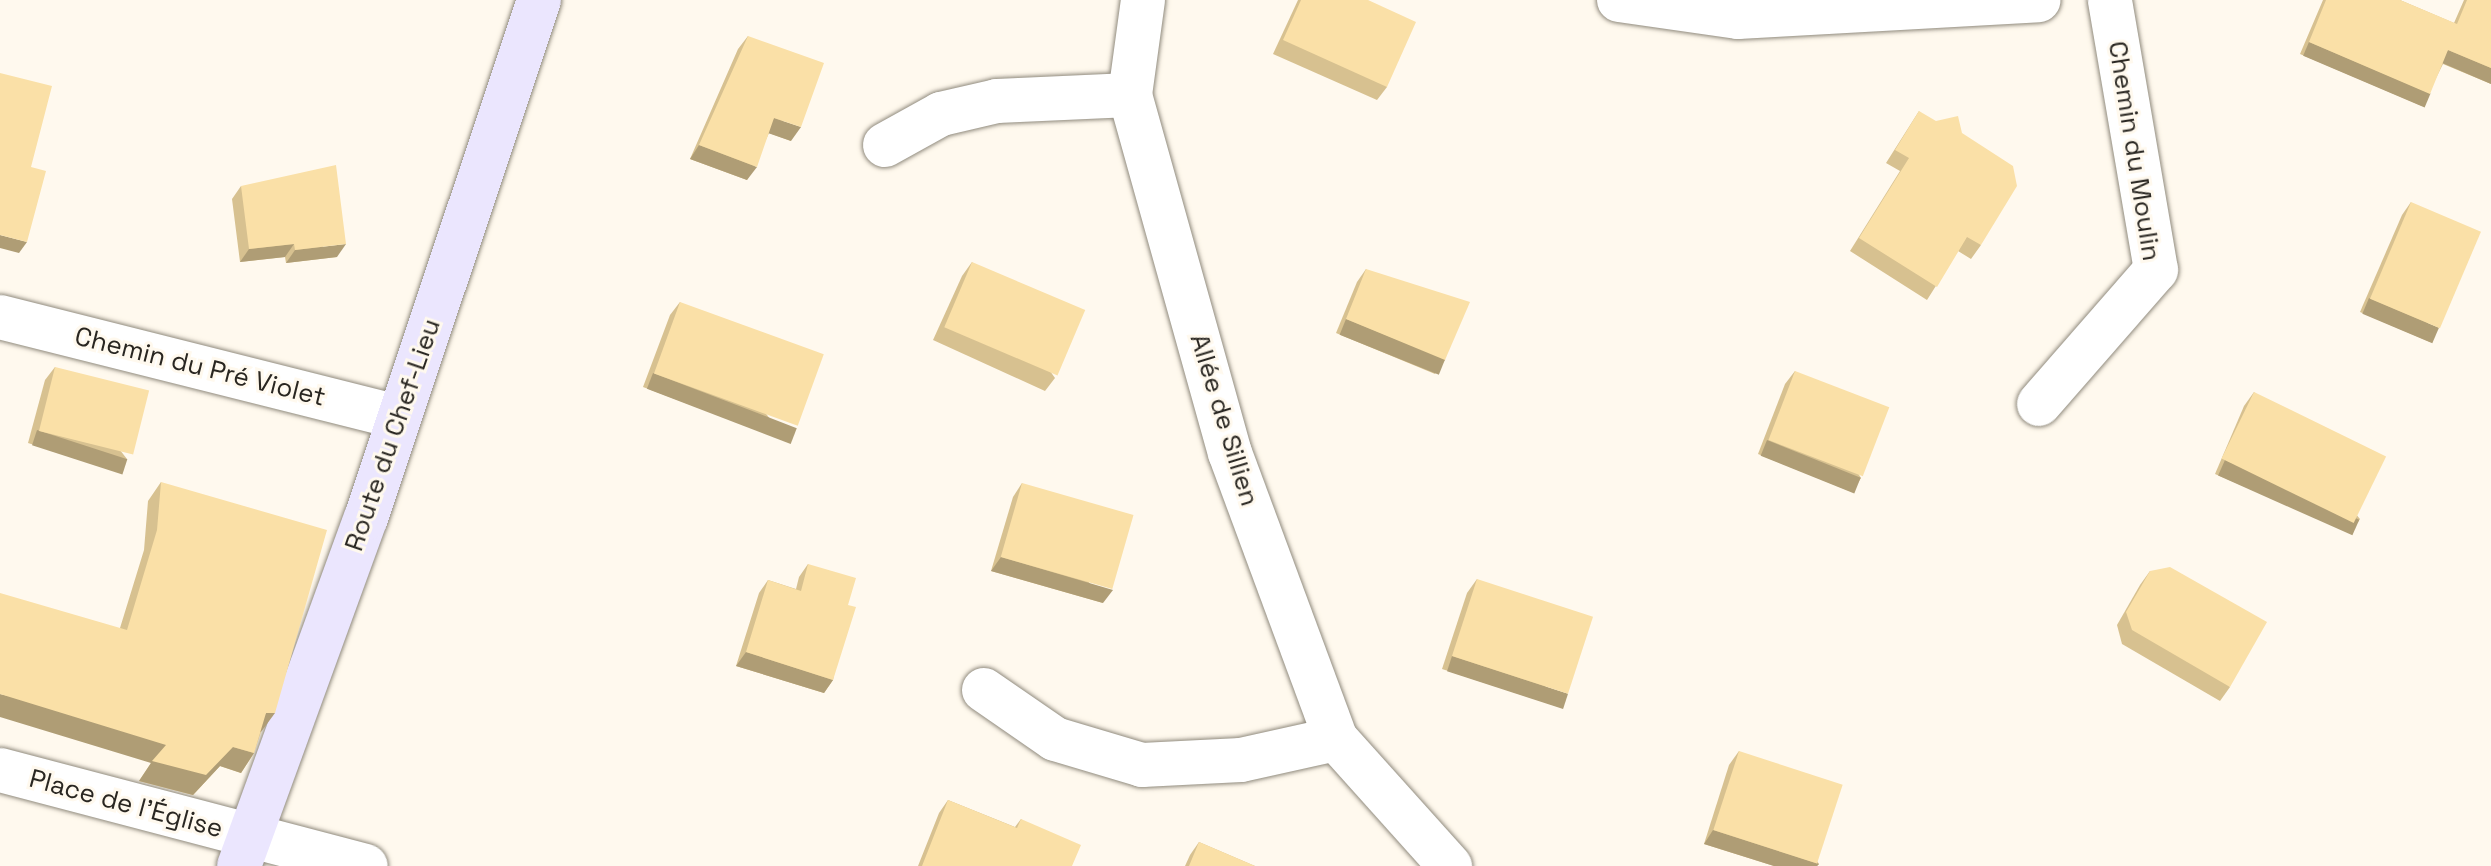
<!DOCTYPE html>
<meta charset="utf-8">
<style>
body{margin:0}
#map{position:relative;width:2491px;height:866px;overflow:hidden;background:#fff9ee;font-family:"Space Grotesk",sans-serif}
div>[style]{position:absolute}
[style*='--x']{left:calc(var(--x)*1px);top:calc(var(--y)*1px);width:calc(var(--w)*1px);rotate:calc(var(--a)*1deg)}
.roads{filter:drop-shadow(0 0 2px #918b7e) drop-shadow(0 0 2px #918b7e)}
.minor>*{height:44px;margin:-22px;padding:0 22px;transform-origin:22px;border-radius:22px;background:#fff}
.secondary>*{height:44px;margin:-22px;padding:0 22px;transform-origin:22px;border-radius:22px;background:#ebe6fe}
.wall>*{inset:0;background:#d7c190}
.shaded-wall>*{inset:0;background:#af9d75;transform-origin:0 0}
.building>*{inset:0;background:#fae0a7;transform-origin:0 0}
span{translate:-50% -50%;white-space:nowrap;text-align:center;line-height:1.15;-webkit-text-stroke:6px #fff9ee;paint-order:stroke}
.street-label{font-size:26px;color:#292621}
</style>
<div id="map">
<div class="roads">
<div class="minor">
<div style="--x:1143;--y:0;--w:96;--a:97.8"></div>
<div style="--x:1130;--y:95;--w:372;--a:74.4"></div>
<div style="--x:1230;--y:453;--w:305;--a:69.7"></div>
<div style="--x:1336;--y:739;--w:171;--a:48.1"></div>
<div style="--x:1619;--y:0;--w:120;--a:8.1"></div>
<div style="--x:1738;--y:17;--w:301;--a:-3.2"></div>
<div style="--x:885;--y:145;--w:64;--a:-29"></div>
<div style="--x:941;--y:114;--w:57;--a:-13.1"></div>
<div style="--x:997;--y:101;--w:133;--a:-2.6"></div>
<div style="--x:0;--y:317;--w:411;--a:14.1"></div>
<div style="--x:2039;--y:404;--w:178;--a:-48.9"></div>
<div style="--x:2156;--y:270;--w:274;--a:-99.7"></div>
<div style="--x:984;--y:690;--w:86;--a:34.6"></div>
<div style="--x:1055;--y:739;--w:91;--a:16.6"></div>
<div style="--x:1142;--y:765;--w:99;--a:-2.9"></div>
<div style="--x:1241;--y:760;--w:97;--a:-12.5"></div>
<div style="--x:0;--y:770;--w:378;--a:14.7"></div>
</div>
<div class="secondary">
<div style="--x:239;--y:866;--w:370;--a:-70"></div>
<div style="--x:366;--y:518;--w:546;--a:-71.53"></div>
</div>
</div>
<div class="wall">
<div style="clip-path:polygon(1298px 0,1368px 0,1387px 87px,1377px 100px,1273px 54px)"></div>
<div style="clip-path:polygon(2323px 0,2400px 0,2454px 23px,2464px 0,2491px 0,2491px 84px,2443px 64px,2422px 106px,2300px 54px)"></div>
<div style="clip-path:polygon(748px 36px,791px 141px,769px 133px,747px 180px,690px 159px,738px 49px)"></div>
<div style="clip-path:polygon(1919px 111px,1981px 245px,1971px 259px,1958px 251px,1927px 300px,1850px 251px,1900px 171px,1886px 163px)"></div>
<div style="clip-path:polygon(241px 186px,337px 257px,286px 263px,285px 257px,240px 262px,232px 199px)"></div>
<div style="clip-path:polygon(2411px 202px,2430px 342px,2360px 312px,2402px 215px)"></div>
<div style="clip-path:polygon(972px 262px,1055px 378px,1045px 391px,933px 340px,962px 276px)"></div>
<div style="clip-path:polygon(1366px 269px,1445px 360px,1435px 374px,1336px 333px,1357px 282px)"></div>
<div style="clip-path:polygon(680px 302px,787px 441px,643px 387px,670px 315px)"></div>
<div style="clip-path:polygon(55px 367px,127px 459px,118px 472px,28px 443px,45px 380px)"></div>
<div style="clip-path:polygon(1795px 371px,1861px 478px,1852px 492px,1758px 454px,1785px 384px)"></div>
<div style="clip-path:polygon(2254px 392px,2360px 519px,2351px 532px,2215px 474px,2244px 406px)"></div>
<div style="clip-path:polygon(161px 482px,261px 732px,254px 753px,241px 773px,220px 766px,193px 795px,139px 781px,151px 763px,120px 628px,144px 550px,148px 501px)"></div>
<div style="clip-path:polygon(1022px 483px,1103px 603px,991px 571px,1013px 497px)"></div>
<div style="clip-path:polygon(808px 564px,848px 605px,833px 680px,824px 693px,736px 666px,759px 593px,768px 580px,796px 589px,799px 577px)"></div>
<div style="clip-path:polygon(2150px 571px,2230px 687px,2220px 701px,2122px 644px,2117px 625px,2140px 585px)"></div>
<div style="clip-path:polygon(1477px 579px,1559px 707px,1442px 669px,1467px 593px)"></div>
<div style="clip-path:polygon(1739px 751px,1819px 864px,1817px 866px,1774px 866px,1704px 844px,1729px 765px)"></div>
<div style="clip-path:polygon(948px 800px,1015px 827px,1021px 819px,1072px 866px,918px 866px,939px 813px)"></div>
<div style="clip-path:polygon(1199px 842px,1255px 866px,1185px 866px,1190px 855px)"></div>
</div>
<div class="shaded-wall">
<div style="left:2309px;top:42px;width:132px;height:15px;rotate:23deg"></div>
<div style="clip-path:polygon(2448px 50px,2491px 68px,2491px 84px,2440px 62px)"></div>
<div style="clip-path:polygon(774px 118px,801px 127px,791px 141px,765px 132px)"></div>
<div style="clip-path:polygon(699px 145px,757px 167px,747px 180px,690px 159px)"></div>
<div style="clip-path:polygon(0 235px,27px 242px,19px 253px,0 248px)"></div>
<div style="clip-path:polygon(294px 244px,285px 257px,240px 262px,249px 249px)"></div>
<div style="clip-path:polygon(346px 244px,337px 257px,286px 263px,295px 250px)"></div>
<div style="left:2369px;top:298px;width:76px;height:17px;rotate:23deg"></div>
<div style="left:1346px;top:319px;width:107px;height:17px;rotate:22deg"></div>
<div style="left:653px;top:373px;width:154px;height:17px;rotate:21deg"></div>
<div style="left:37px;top:430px;width:95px;height:16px;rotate:18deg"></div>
<div style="left:1767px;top:440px;width:101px;height:17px;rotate:22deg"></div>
<div style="left:2225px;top:460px;width:147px;height:17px;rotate:24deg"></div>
<div style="clip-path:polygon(1001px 557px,1113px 590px,1103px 603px,991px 571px)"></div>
<div style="clip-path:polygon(746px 652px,833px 680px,824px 693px,736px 666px)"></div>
<div style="left:1452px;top:656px;width:122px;height:16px;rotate:18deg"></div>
<div style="clip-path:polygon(0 694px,233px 747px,254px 753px,241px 773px,220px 766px,193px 795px,139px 781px,151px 763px,0 717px)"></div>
<div style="clip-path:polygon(266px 713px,275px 713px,261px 732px,252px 732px)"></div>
<div style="clip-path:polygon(1713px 830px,1819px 864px,1817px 866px,1774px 866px,1704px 844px)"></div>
</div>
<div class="building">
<div style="clip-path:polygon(1301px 0,1368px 0,1416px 22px,1387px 87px,1283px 40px)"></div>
<div style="clip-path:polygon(2326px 0,2400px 0,2457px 24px,2467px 0,2491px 0,2491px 68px,2448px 50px,2430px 94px,2309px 42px)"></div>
<div style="clip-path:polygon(748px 36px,824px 63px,801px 127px,774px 118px,757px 167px,699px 145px)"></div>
<div style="clip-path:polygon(0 73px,52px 86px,31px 167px,46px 171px,27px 242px,0 235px)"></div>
<div style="clip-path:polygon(1919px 111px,1936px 121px,1958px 116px,1962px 133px,2013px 166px,2017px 186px,1981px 245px,1967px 237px,1937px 287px,1859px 238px,1909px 158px,1895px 150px)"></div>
<div style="clip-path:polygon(336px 165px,346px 244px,295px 250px,294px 244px,249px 249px,241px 186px)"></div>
<div style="left:2411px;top:202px;width:76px;height:105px;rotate:23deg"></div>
<div style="left:972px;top:262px;width:123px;height:71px;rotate:23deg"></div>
<div style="clip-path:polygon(1366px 269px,1470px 302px,1445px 360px,1346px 319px)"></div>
<div style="left:680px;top:302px;width:153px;height:76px;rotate:20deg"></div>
<div style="left:55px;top:367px;width:97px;height:66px;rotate:14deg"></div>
<div style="left:1795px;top:371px;width:101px;height:74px;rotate:21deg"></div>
<div style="left:2254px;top:392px;width:147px;height:74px;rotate:26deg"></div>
<div style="clip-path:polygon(161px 482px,327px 530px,275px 713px,266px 713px,254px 753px,233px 747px,206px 775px,152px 761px,166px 745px,0 694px,0 593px,127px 630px,157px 530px)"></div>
<div style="left:1022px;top:483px;width:116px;height:77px;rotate:16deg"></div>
<div style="clip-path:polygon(808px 564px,856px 578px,848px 605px,856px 607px,833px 680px,746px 652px,768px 580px,801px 591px)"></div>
<div style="clip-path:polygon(2170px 567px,2267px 622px,2230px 687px,2132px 630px,2126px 612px,2150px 571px)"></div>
<div style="left:1477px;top:579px;width:122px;height:81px;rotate:18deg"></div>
<div style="left:1739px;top:751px;width:109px;height:83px;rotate:18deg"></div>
<div style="clip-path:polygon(948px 800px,1017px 828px,1021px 819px,1081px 845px,1072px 866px,922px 866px)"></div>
<div style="clip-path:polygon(1199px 842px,1255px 866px,1189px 866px)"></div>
</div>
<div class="street-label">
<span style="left:2134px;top:151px;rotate:81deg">Chemin du Moulin</span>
<span style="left:200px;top:367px;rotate:14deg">Chemin du Pré Violet</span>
<span style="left:1224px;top:420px;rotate:73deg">Allée de Sillien</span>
<span style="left:393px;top:435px;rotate:-71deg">Route du Chef-Lieu</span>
<span style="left:126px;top:804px;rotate:15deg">Place de l'Église</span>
</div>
</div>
